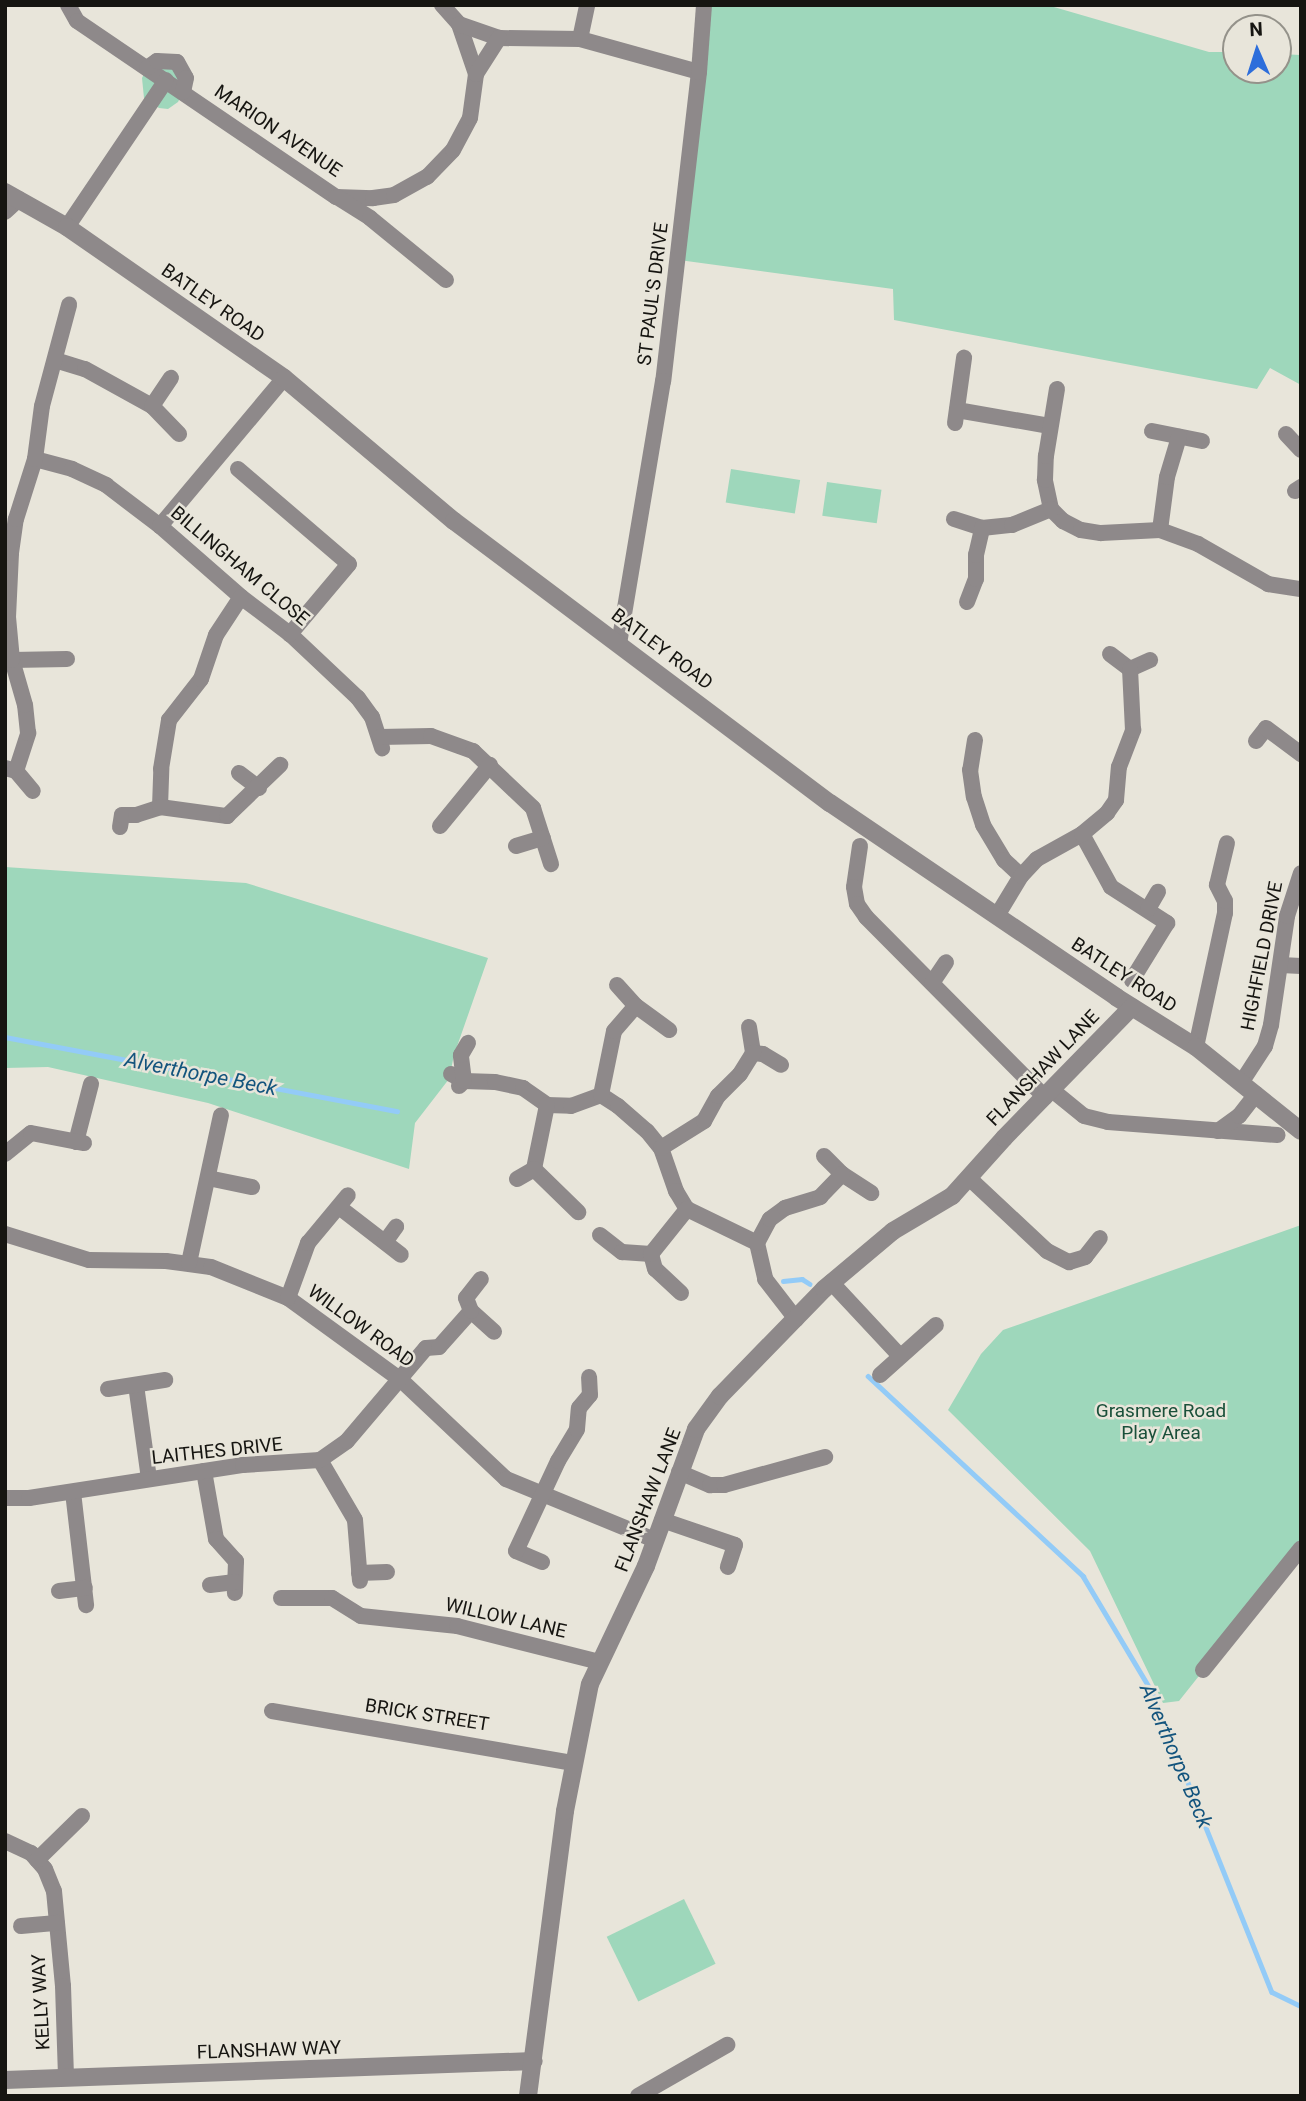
<!DOCTYPE html>
<style>
body{margin:0}
#map{position:relative;width:1306px;height:2101px;overflow:hidden;background:#e8e5da;font-family:Roboto,sans-serif}
div>[style]{position:absolute}
[style*='--x']{left:calc(var(--x)*1px);top:calc(var(--y)*1px);width:calc(var(--w)*1px);rotate:calc(var(--a)*1deg)}
.green>*{inset:0;background:#9ed7bb;transform-origin:0 0}
.stream>*{height:4.5px;margin:-2.25px;padding:0 2.25px;transform-origin:2.25px;border-radius:2.25px;background:#93cbf7}
.minor>*{height:16px;margin:-8px;padding:0 8px;transform-origin:8px;border-radius:8px;background:#8e898a}
.tertiary>*{height:18px;margin:-9px;padding:0 9px;transform-origin:9px;border-radius:9px;background:#8e898a}
span{translate:-50% -50%;white-space:nowrap;text-align:center;line-height:1.15;-webkit-text-stroke:5px #e8e5da;paint-order:stroke}
.street-label{font-size:19px;color:#161511}
.park-label{font-size:19px;color:#1a503a}
.water-label{font-size:21px;color:#13547d;font-style:italic}
.frame{position:absolute;inset:0;border:7px solid #161511;pointer-events:none}
.north{position:absolute;left:1222px;top:14px;width:70px;height:70px;box-sizing:border-box;background:#e8e5da;border:2px solid #94928a;border-radius:50%;rotate:357deg;font-size:19px;font-weight:700;line-height:28px;text-align:center;color:#161511}
.north::after{content:'';display:block;margin:auto;width:24px;height:32px;background:#2d6edb;clip-path:polygon(50% 0,100% 100%,50% 72%,0 100%)}
</style>
<div id="map">
<div class="green">
<div style="clip-path:polygon(704px 5px,1047px 5px,1209px 52px,1236px 52px,1236px 70px,1278px 70px,1278px 54px,1301px 55px,1301px 385px,1270px 368px,1257px 389px,894px 320px,893px 289px,679px 260px)"></div>
<div style="clip-path:polygon(177px 62px,183px 92px,178px 102px,168px 109px,159px 108px,144px 98px,142px 78px,147px 68px)"></div>
<div style="left:731px;top:469px;width:70px;height:34px;rotate:9deg"></div>
<div style="left:827px;top:482px;width:55px;height:34px;rotate:8deg"></div>
<div style="clip-path:polygon(5px 867px,246px 883px,488px 958px,454px 1055px,449px 1079px,415px 1123px,409px 1169px,208px 1103px,48px 1067px,5px 1068px)"></div>
<div style="clip-path:polygon(1301px 1225px,1301px 1548px,1179px 1701px,1163px 1703px,1090px 1551px,948px 1410px,981px 1354px,1003px 1330px)"></div>
<div style="left:684px;top:1899px;width:72px;height:86px;rotate:64deg"></div>
</div>
<div class="stream">
<div style="--x:5;--y:1037;--w:399;--a:10.7"></div>
<div style="--x:783;--y:1281;--w:19;--a:-6"></div>
<div style="--x:802;--y:1279;--w:9;--a:32"></div>
<div style="--x:868;--y:1376;--w:294;--a:42.9"></div>
<div style="--x:1083;--y:1576;--w:133;--a:59.2"></div>
<div style="--x:1151;--y:1690;--w:325;--a:68.2"></div>
<div style="--x:1272;--y:1992;--w:32;--a:26"></div>
</div>
<div class="minor">
<div style="--x:68;--y:5;--w:18;--a:61"></div>
<div style="--x:77;--y:21;--w:313;--a:34.2"></div>
<div style="--x:336;--y:197;--w:37;--a:2"></div>
<div style="--x:373;--y:198;--w:21;--a:-8"></div>
<div style="--x:394;--y:195;--w:38;--a:-29"></div>
<div style="--x:427;--y:177;--w:37;--a:-46"></div>
<div style="--x:453;--y:150;--w:36;--a:-62"></div>
<div style="--x:470;--y:118;--w:44;--a:-82.2"></div>
<div style="--x:476;--y:74;--w:53;--a:-108.8"></div>
<div style="--x:442;--y:5;--w:25;--a:48"></div>
<div style="--x:459;--y:24;--w:42;--a:19.3"></div>
<div style="--x:499;--y:38;--w:81;--a:0.7"></div>
<div style="--x:580;--y:39;--w:123;--a:15.5"></div>
<div style="--x:699;--y:72;--w:311;--a:96.6"></div>
<div style="--x:663;--y:381;--w:266;--a:99.5"></div>
<div style="--x:580;--y:39;--w:35;--a:-78"></div>
<div style="--x:147;--y:68;--w:12;--a:-35"></div>
<div style="--x:157;--y:61;--w:20;--a:3"></div>
<div style="--x:177;--y:62;--w:18;--a:61"></div>
<div style="--x:186;--y:78;--w:14;--a:102"></div>
<div style="--x:699;--y:72;--w:67;--a:-85.7"></div>
<div style="--x:476;--y:74;--w:43;--a:-57.4"></div>
<div style="--x:337;--y:197;--w:39;--a:32"></div>
<div style="--x:370;--y:218;--w:98;--a:39.2"></div>
<div style="--x:5;--y:212;--w:19;--a:-43"></div>
<div style="--x:67;--y:227;--w:177;--a:-56"></div>
<div style="--x:55;--y:360;--w:31;--a:17"></div>
<div style="--x:85;--y:369;--w:77;--a:28.9"></div>
<div style="--x:152;--y:406;--w:39;--a:46"></div>
<div style="--x:152;--y:406;--w:34;--a:-56"></div>
<div style="--x:957;--y:410;--w:94;--a:9.8"></div>
<div style="--x:955;--y:423;--w:66;--a:-82.1"></div>
<div style="--x:1152;--y:431;--w:51;--a:11.3"></div>
<div style="--x:1286;--y:434;--w:22;--a:47"></div>
<div style="--x:35;--y:459;--w:38;--a:15"></div>
<div style="--x:72;--y:469;--w:38;--a:25"></div>
<div style="--x:106;--y:485;--w:68;--a:37.2"></div>
<div style="--x:160;--y:526;--w:108;--a:41.2"></div>
<div style="--x:241;--y:597;--w:61;--a:37.1"></div>
<div style="--x:290;--y:634;--w:93;--a:43.3"></div>
<div style="--x:358;--y:698;--w:24;--a:54"></div>
<div style="--x:372;--y:717;--w:33;--a:72"></div>
<div style="--x:238;--y:469;--w:146;--a:40.6"></div>
<div style="--x:349;--y:564;--w:92;--a:130.1"></div>
<div style="--x:1295;--y:491;--w:7;--a:-34"></div>
<div style="--x:1051;--y:509;--w:30;--a:-102"></div>
<div style="--x:1045;--y:480;--w:24;--a:-88"></div>
<div style="--x:1046;--y:456;--w:68;--a:-80.7"></div>
<div style="--x:954;--y:519;--w:29;--a:18"></div>
<div style="--x:982;--y:528;--w:30;--a:-6"></div>
<div style="--x:1012;--y:525;--w:42;--a:-22.3"></div>
<div style="--x:1051;--y:509;--w:17;--a:45"></div>
<div style="--x:1063;--y:521;--w:20;--a:27"></div>
<div style="--x:1081;--y:530;--w:20;--a:9"></div>
<div style="--x:1101;--y:533;--w:59;--a:-2.9"></div>
<div style="--x:1160;--y:530;--w:40;--a:20.2"></div>
<div style="--x:1198;--y:544;--w:81;--a:29.7"></div>
<div style="--x:1268;--y:584;--w:33;--a:9"></div>
<div style="--x:160;--y:526;--w:193;--a:-50"></div>
<div style="--x:1160;--y:530;--w:53;--a:-82.5"></div>
<div style="--x:1167;--y:477;--w:42;--a:-73.3"></div>
<div style="--x:967;--y:602;--w:25;--a:-69"></div>
<div style="--x:976;--y:579;--w:24;--a:-90"></div>
<div style="--x:976;--y:555;--w:28;--a:-77"></div>
<div style="--x:1110;--y:654;--w:25;--a:37"></div>
<div style="--x:1130;--y:669;--w:22;--a:-24"></div>
<div style="--x:12;--y:660;--w:55;--a:-1"></div>
<div style="--x:380;--y:737;--w:51;--a:-1.1"></div>
<div style="--x:431;--y:736;--w:45;--a:19.7"></div>
<div style="--x:473;--y:751;--w:83;--a:43.5"></div>
<div style="--x:533;--y:808;--w:59;--a:72.2"></div>
<div style="--x:975;--y:740;--w:30;--a:99"></div>
<div style="--x:970;--y:770;--w:27;--a:82"></div>
<div style="--x:974;--y:797;--w:29;--a:72"></div>
<div style="--x:983;--y:825;--w:41;--a:59"></div>
<div style="--x:1004;--y:860;--w:23;--a:43"></div>
<div style="--x:1256;--y:741;--w:16;--a:-52"></div>
<div style="--x:1266;--y:728;--w:44;--a:36.6"></div>
<div style="--x:5;--y:768;--w:11;--a:15"></div>
<div style="--x:16;--y:771;--w:26;--a:50"></div>
<div style="--x:16;--y:771;--w:40;--a:-72"></div>
<div style="--x:28;--y:733;--w:28;--a:-96"></div>
<div style="--x:25;--y:705;--w:47;--a:-106.1"></div>
<div style="--x:12;--y:660;--w:43;--a:-95.3"></div>
<div style="--x:8;--y:617;--w:64;--a:-87.3"></div>
<div style="--x:11;--y:553;--w:34;--a:-82"></div>
<div style="--x:16;--y:519;--w:63;--a:-72.4"></div>
<div style="--x:35;--y:459;--w:53;--a:-82.5"></div>
<div style="--x:42;--y:406;--w:105;--a:-75"></div>
<div style="--x:239;--y:773;--w:25;--a:37"></div>
<div style="--x:160;--y:807;--w:38;--a:-88"></div>
<div style="--x:161;--y:769;--w:50;--a:-80.7"></div>
<div style="--x:169;--y:720;--w:52;--a:-52"></div>
<div style="--x:201;--y:679;--w:46;--a:-71.2"></div>
<div style="--x:216;--y:635;--w:45;--a:-56.7"></div>
<div style="--x:440;--y:826;--w:79;--a:-50.7"></div>
<div style="--x:120;--y:827;--w:12;--a:-81"></div>
<div style="--x:122;--y:815;--w:14;--a:0"></div>
<div style="--x:136;--y:815;--w:25;--a:-18"></div>
<div style="--x:160;--y:807;--w:68;--a:7.7"></div>
<div style="--x:227;--y:816;--w:74;--a:-43.9"></div>
<div style="--x:1082;--y:834;--w:60;--a:61.3"></div>
<div style="--x:1111;--y:887;--w:67;--a:32.7"></div>
<div style="--x:1167;--y:923;--w:67;--a:121.6"></div>
<div style="--x:516;--y:846;--w:28;--a:-17"></div>
<div style="--x:860;--y:846;--w:41;--a:98.3"></div>
<div style="--x:854;--y:887;--w:17;--a:80"></div>
<div style="--x:857;--y:904;--w:16;--a:55"></div>
<div style="--x:866;--y:917;--w:254;--a:45.2"></div>
<div style="--x:1148;--y:909;--w:20;--a:-60"></div>
<div style="--x:998;--y:914;--w:44;--a:-58.8"></div>
<div style="--x:1021;--y:876;--w:23;--a:-47"></div>
<div style="--x:1037;--y:859;--w:51;--a:-29.1"></div>
<div style="--x:1082;--y:834;--w:33;--a:-40"></div>
<div style="--x:1107;--y:813;--w:16;--a:-55"></div>
<div style="--x:1116;--y:800;--w:33;--a:-85"></div>
<div style="--x:1119;--y:767;--w:40;--a:-69"></div>
<div style="--x:1133;--y:730;--w:61;--a:-92.8"></div>
<div style="--x:1281;--y:965;--w:20;--a:3"></div>
<div style="--x:932;--y:983;--w:25;--a:-56"></div>
<div style="--x:617;--y:985;--w:28;--a:48"></div>
<div style="--x:636;--y:1006;--w:41;--a:36"></div>
<div style="--x:749;--y:1027;--w:26;--a:81"></div>
<div style="--x:753;--y:1053;--w:10;--a:6"></div>
<div style="--x:763;--y:1054;--w:21;--a:31"></div>
<div style="--x:1196;--y:1047;--w:137;--a:-77.8"></div>
<div style="--x:1225;--y:913;--w:12;--a:-90"></div>
<div style="--x:1225;--y:901;--w:18;--a:-117"></div>
<div style="--x:1217;--y:885;--w:43;--a:-76.6"></div>
<div style="--x:451;--y:1074;--w:15;--a:28"></div>
<div style="--x:464;--y:1081;--w:31;--a:2"></div>
<div style="--x:495;--y:1082;--w:29;--a:12"></div>
<div style="--x:523;--y:1088;--w:29;--a:35"></div>
<div style="--x:547;--y:1105;--w:24;--a:2"></div>
<div style="--x:571;--y:1106;--w:32;--a:-20"></div>
<div style="--x:601;--y:1095;--w:20;--a:33"></div>
<div style="--x:618;--y:1106;--w:38;--a:41"></div>
<div style="--x:647;--y:1131;--w:22;--a:51"></div>
<div style="--x:661;--y:1148;--w:46;--a:70.8"></div>
<div style="--x:676;--y:1191;--w:21;--a:59"></div>
<div style="--x:687;--y:1209;--w:78;--a:25.9"></div>
<div style="--x:757;--y:1243;--w:37;--a:77"></div>
<div style="--x:765;--y:1279;--w:51;--a:52.2"></div>
<div style="--x:1241;--y:1083;--w:44;--a:-57"></div>
<div style="--x:1265;--y:1046;--w:22;--a:-74"></div>
<div style="--x:1271;--y:1025;--w:110;--a:-81.6"></div>
<div style="--x:1287;--y:916;--w:45;--a:-72"></div>
<div style="--x:459;--y:1086;--w:7;--a:-45"></div>
<div style="--x:464;--y:1081;--w:26;--a:-97"></div>
<div style="--x:461;--y:1055;--w:14;--a:-60"></div>
<div style="--x:1052;--y:1090;--w:41;--a:39.1"></div>
<div style="--x:1084;--y:1116;--w:25;--a:14"></div>
<div style="--x:1108;--y:1122;--w:170;--a:4.4"></div>
<div style="--x:601;--y:1095;--w:65;--a:-78.5"></div>
<div style="--x:614;--y:1031;--w:33;--a:-49"></div>
<div style="--x:547;--y:1105;--w:65;--a:101.5"></div>
<div style="--x:534;--y:1169;--w:62;--a:44.3"></div>
<div style="--x:1218;--y:1131;--w:26;--a:-36"></div>
<div style="--x:1239;--y:1116;--w:28;--a:-52"></div>
<div style="--x:76;--y:1142;--w:60;--a:-75.5"></div>
<div style="--x:661;--y:1148;--w:51;--a:-32.1"></div>
<div style="--x:704;--y:1121;--w:29;--a:-61"></div>
<div style="--x:718;--y:1096;--w:31;--a:-45"></div>
<div style="--x:740;--y:1074;--w:25;--a:-58"></div>
<div style="--x:5;--y:1154;--w:33;--a:-39"></div>
<div style="--x:31;--y:1133;--w:54;--a:10.7"></div>
<div style="--x:824;--y:1156;--w:25;--a:45"></div>
<div style="--x:842;--y:1174;--w:35;--a:33"></div>
<div style="--x:208;--y:1178;--w:45;--a:11.6"></div>
<div style="--x:969;--y:1178;--w:107;--a:43.1"></div>
<div style="--x:1047;--y:1251;--w:25;--a:27"></div>
<div style="--x:1069;--y:1262;--w:17;--a:-17"></div>
<div style="--x:1085;--y:1257;--w:24;--a:-52"></div>
<div style="--x:517;--y:1179;--w:20;--a:-30"></div>
<div style="--x:339;--y:1207;--w:78;--a:37.7"></div>
<div style="--x:5;--y:1234;--w:88;--a:17.2"></div>
<div style="--x:89;--y:1260;--w:77;--a:0.7"></div>
<div style="--x:166;--y:1261;--w:45;--a:7.6"></div>
<div style="--x:211;--y:1267;--w:83;--a:21.9"></div>
<div style="--x:288;--y:1298;--w:140;--a:36"></div>
<div style="--x:401;--y:1380;--w:144;--a:43.3"></div>
<div style="--x:506;--y:1479;--w:161;--a:22.3"></div>
<div style="--x:600;--y:1235;--w:28;--a:38"></div>
<div style="--x:622;--y:1252;--w:29;--a:4"></div>
<div style="--x:385;--y:1242;--w:19;--a:-54"></div>
<div style="--x:757;--y:1243;--w:27;--a:-62"></div>
<div style="--x:770;--y:1219;--w:19;--a:-36"></div>
<div style="--x:785;--y:1208;--w:37;--a:-17"></div>
<div style="--x:820;--y:1197;--w:32;--a:-46"></div>
<div style="--x:189;--y:1263;--w:151;--a:-77.8"></div>
<div style="--x:831;--y:1282;--w:101;--a:47"></div>
<div style="--x:681;--y:1293;--w:35;--a:-137"></div>
<div style="--x:655;--y:1269;--w:16;--a:-105"></div>
<div style="--x:651;--y:1254;--w:58;--a:-51.3"></div>
<div style="--x:288;--y:1298;--w:59;--a:-70"></div>
<div style="--x:308;--y:1243;--w:62;--a:-50.2"></div>
<div style="--x:471;--y:1311;--w:31;--a:42"></div>
<div style="--x:880;--y:1375;--w:75;--a:-41.8"></div>
<div style="--x:136;--y:1385;--w:95;--a:82.1"></div>
<div style="--x:108;--y:1389;--w:58;--a:-9"></div>
<div style="--x:320;--y:1460;--w:69;--a:59.7"></div>
<div style="--x:355;--y:1520;--w:61;--a:85.3"></div>
<div style="--x:204;--y:1471;--w:69;--a:80"></div>
<div style="--x:216;--y:1539;--w:30;--a:48"></div>
<div style="--x:236;--y:1561;--w:32;--a:92"></div>
<div style="--x:679;--y:1472;--w:34;--a:23"></div>
<div style="--x:710;--y:1485;--w:14;--a:0"></div>
<div style="--x:724;--y:1485;--w:105;--a:-15.5"></div>
<div style="--x:73;--y:1492;--w:114;--a:83.4"></div>
<div style="--x:5;--y:1498;--w:24;--a:0"></div>
<div style="--x:29;--y:1498;--w:217;--a:-8.8"></div>
<div style="--x:243;--y:1465;--w:77;--a:-3.7"></div>
<div style="--x:320;--y:1460;--w:33;--a:-35"></div>
<div style="--x:347;--y:1441;--w:122;--a:-49.7"></div>
<div style="--x:426;--y:1348;--w:13;--a:-4"></div>
<div style="--x:439;--y:1347;--w:48;--a:-48.4"></div>
<div style="--x:471;--y:1311;--w:14;--a:-111"></div>
<div style="--x:466;--y:1298;--w:24;--a:-52"></div>
<div style="--x:662;--y:1520;--w:77;--a:18.9"></div>
<div style="--x:735;--y:1545;--w:23;--a:108"></div>
<div style="--x:542;--y:1562;--w:28;--a:-157"></div>
<div style="--x:516;--y:1551;--w:99;--a:-65"></div>
<div style="--x:558;--y:1461;--w:37;--a:-59"></div>
<div style="--x:577;--y:1429;--w:21;--a:-85"></div>
<div style="--x:579;--y:1408;--w:17;--a:-50"></div>
<div style="--x:590;--y:1395;--w:18;--a:-93"></div>
<div style="--x:359;--y:1573;--w:28;--a:-2"></div>
<div style="--x:210;--y:1585;--w:25;--a:-7"></div>
<div style="--x:59;--y:1591;--w:26;--a:-7"></div>
<div style="--x:281;--y:1598;--w:51;--a:0"></div>
<div style="--x:332;--y:1598;--w:34;--a:32"></div>
<div style="--x:361;--y:1616;--w:97;--a:5.9"></div>
<div style="--x:457;--y:1626;--w:146;--a:14.2"></div>
<div style="--x:1203;--y:1670;--w:156;--a:-51.2"></div>
<div style="--x:272;--y:1711;--w:306;--a:9.8"></div>
<div style="--x:5;--y:1841;--w:29;--a:25"></div>
<div style="--x:31;--y:1853;--w:21;--a:49"></div>
<div style="--x:45;--y:1869;--w:24;--a:68"></div>
<div style="--x:54;--y:1891;--w:95;--a:84.6"></div>
<div style="--x:63;--y:1986;--w:92;--a:88.1"></div>
<div style="--x:37;--y:1860;--w:63;--a:-44.4"></div>
<div style="--x:21;--y:1926;--w:36;--a:-5"></div>
<div style="--x:638;--y:2096;--w:103;--a:-29.8"></div>
</div>
<div class="tertiary">
<div style="--x:5;--y:192;--w:71;--a:29.4"></div>
<div style="--x:67;--y:227;--w:264;--a:34.8"></div>
<div style="--x:284;--y:378;--w:222;--a:40.1"></div>
<div style="--x:454;--y:521;--w:470;--a:36.9"></div>
<div style="--x:830;--y:803;--w:346;--a:34.1"></div>
<div style="--x:1116;--y:997;--w:94;--a:32"></div>
<div style="--x:1196;--y:1047;--w:134;--a:38.7"></div>
<div style="--x:5;--y:2080;--w:529;--a:-2.06"></div>
<div style="--x:528;--y:2096;--w:287;--a:-82.6"></div>
<div style="--x:565;--y:1811;--w:129;--a:-78.9"></div>
<div style="--x:590;--y:1684;--w:131;--a:-64.6"></div>
<div style="--x:646;--y:1566;--w:146;--a:-69.9"></div>
<div style="--x:696;--y:1429;--w:41;--a:-54"></div>
<div style="--x:720;--y:1396;--w:149;--a:-45.8"></div>
<div style="--x:824;--y:1289;--w:90;--a:-40"></div>
<div style="--x:893;--y:1231;--w:69;--a:-30.7"></div>
<div style="--x:952;--y:1196;--w:78;--a:-48.1"></div>
<div style="--x:1004;--y:1138;--w:183;--a:-45.7"></div>
</div>
<div class="street-label">
<span style="left:278px;top:131px;rotate:34deg">MARION AVENUE</span>
<span style="left:653px;top:294px;rotate:-83deg">ST PAUL'S DRIVE</span>
<span style="left:213px;top:303px;rotate:35deg">BATLEY ROAD</span>
<span style="left:240px;top:566px;rotate:40deg">BILLINGHAM CLOSE</span>
<span style="left:662px;top:649px;rotate:37deg">BATLEY ROAD</span>
<span style="left:1262px;top:956px;rotate:-79deg">HIGHFIELD DRIVE</span>
<span style="left:1124px;top:975px;rotate:33deg">BATLEY ROAD</span>
<span style="left:1043px;top:1068px;rotate:-46deg">FLANSHAW LANE</span>
<span style="left:361px;top:1326px;rotate:36deg">WILLOW ROAD</span>
<span style="left:217px;top:1451px;rotate:-6deg">LAITHES DRIVE</span>
<span style="left:648px;top:1500px;rotate:-69deg">FLANSHAW LANE</span>
<span style="left:506px;top:1618px;rotate:13deg">WILLOW LANE</span>
<span style="left:427px;top:1715px;rotate:9deg">BRICK STREET</span>
<span style="left:41px;top:2002px;rotate:-93deg">KELLY WAY</span>
<span style="left:269px;top:2050px;rotate:-2deg">FLANSHAW WAY</span>
</div>
<div class="park-label">
<span style="left:1161px;top:1422px">Grasmere Road<br>Play Area</span>
</div>
<div class="water-label">
<span style="left:201px;top:1074px;rotate:11deg">Alverthorpe Beck</span>
<span style="left:1176px;top:1756px;rotate:67deg">Alverthorpe Beck</span>
</div>
<div class="frame"></div>
<div class="north">N</div>
</div>
